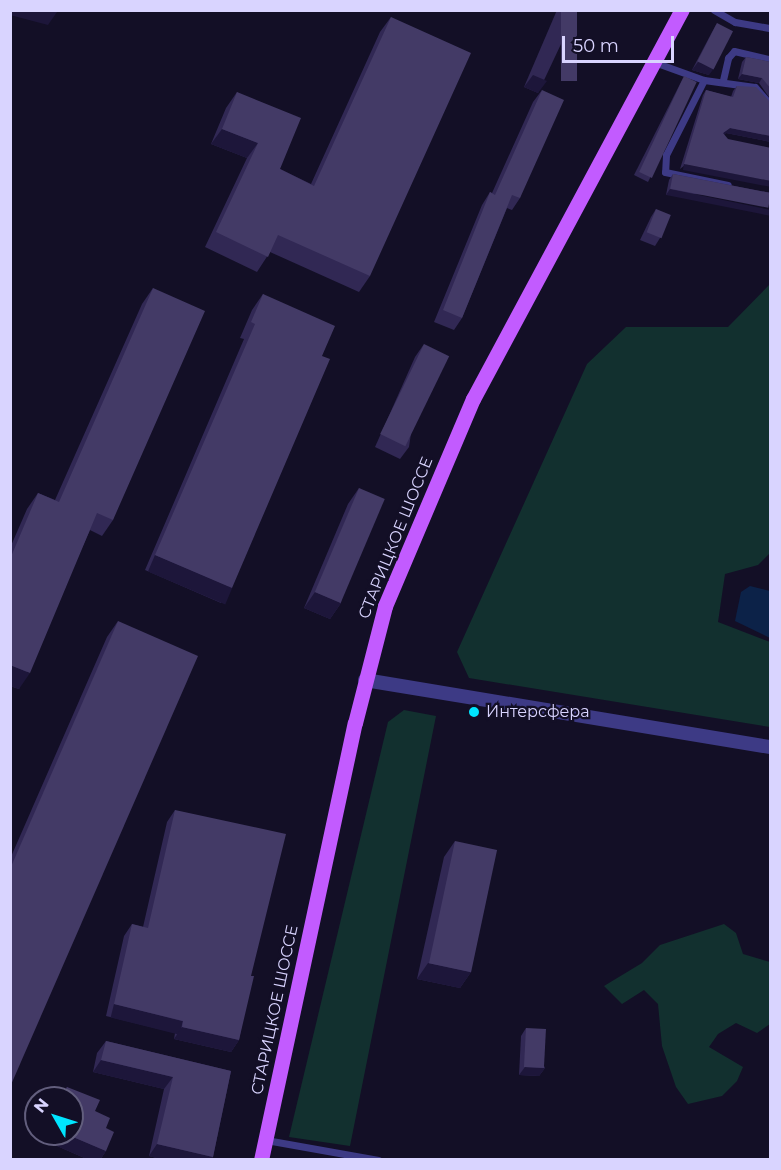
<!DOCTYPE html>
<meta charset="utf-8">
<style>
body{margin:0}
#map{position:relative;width:781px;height:1170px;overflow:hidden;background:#130f26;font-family:Montserrat,sans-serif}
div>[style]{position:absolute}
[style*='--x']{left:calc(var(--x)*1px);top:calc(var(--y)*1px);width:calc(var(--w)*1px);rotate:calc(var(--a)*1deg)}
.green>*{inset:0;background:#12302f}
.water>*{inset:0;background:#0c2248}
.service>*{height:7px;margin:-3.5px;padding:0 3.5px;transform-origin:3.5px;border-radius:3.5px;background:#3d3a85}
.minor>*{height:14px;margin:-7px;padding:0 7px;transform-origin:7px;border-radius:7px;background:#3d3a85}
.primary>*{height:15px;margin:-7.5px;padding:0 7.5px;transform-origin:7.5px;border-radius:7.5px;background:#c25bff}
.wall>*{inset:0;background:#312854}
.shaded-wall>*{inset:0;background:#1d163a;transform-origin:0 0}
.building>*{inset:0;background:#433a66;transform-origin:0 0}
.dots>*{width:16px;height:16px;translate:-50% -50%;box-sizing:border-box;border:3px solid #130f26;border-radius:50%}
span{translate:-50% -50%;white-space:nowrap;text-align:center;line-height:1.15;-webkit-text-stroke:4.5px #130f26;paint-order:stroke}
.street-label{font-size:16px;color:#d9d4ff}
.poi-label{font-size:16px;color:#d9d4ff}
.left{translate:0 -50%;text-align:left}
.frame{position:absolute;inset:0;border:12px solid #d9d4ff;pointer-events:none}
.north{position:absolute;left:24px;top:1086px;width:60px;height:60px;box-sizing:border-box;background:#130f26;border:2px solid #625e7d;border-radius:50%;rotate:309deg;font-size:16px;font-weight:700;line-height:24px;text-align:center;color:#d9d4ff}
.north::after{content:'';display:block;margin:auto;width:21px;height:27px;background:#00e5ff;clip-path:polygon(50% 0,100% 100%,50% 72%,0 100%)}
.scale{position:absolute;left:562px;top:36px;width:112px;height:27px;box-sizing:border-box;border:3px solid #d9d4ff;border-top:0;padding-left:8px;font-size:18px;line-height:21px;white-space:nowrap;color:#d9d4ff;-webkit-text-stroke:4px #130f26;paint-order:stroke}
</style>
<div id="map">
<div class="green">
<div style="clip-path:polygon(770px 284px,770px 553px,758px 565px,725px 574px,718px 622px,770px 642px,770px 727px,469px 678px,457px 652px,587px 364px,626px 327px,728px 327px)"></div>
<div style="clip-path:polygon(404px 710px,436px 716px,350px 1146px,289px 1137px,388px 722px)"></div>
<div style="clip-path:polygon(724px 924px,736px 933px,743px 954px,770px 962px,770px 1024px,757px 1033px,736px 1023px,718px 1034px,709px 1047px,743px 1067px,737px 1081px,722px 1096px,688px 1104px,676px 1087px,662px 1046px,658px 1004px,644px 990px,622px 1004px,604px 986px,642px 963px,660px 945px)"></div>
</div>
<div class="water">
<div style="clip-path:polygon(750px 586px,770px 591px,770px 638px,735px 621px,741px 592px)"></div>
</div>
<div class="service">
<div style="--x:714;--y:10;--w:24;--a:30"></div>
<div style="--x:735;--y:22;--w:36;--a:10"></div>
<div style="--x:654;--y:62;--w:53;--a:19.8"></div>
<div style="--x:704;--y:80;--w:51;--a:7.8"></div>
<div style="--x:755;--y:87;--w:23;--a:49"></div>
<div style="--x:704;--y:80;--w:84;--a:116.9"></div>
<div style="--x:666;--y:155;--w:17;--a:93"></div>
<div style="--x:665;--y:172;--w:64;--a:11.7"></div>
<div style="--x:723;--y:80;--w:23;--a:-77"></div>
<div style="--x:728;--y:58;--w:9;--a:-49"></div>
<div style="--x:734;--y:51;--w:37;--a:13"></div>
<div style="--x:266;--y:1140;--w:114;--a:10.1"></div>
</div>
<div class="minor">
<div style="--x:365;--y:680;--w:411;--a:9.4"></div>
</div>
<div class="primary">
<div style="--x:261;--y:1160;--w:447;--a:-77.9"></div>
<div style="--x:355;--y:723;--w:121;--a:-75.6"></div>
<div style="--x:385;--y:606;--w:225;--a:-67"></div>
<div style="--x:473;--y:399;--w:442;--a:-61.8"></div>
</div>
<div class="wall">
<div style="clip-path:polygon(557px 10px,577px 10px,538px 93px,524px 87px)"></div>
<div style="clip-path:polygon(391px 17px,370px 276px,359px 292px,270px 252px,257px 272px,205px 247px,247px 158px,211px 144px,226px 108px,237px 92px,280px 169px,311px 184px,380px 32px)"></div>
<div style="clip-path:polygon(717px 23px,709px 75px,692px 70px,712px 32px)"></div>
<div style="clip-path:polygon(746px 57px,771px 62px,771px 100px,759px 83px,738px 79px,742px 62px)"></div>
<div style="clip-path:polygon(684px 76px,650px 178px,648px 182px,634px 175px)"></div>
<div style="clip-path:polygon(737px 86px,771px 103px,771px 142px,726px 133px,680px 169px,703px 95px,706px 90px,731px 97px,733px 91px)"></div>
<div style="clip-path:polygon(542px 90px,520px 198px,512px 210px,507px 208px,462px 318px,454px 330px,434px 322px,482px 205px,490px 192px,492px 193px,533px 102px)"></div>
<div style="clip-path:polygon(673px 174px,771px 193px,666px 195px,669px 180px)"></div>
<div style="clip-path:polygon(656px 209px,660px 238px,655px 246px,640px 240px,651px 217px)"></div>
<div style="clip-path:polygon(153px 288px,113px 520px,102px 536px,90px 530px,19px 689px,10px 686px,10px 548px,27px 509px,38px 493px,55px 500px,142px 304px)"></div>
<div style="clip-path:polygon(263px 294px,322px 356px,221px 603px,145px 570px,244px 339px,240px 338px,252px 310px)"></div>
<div style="clip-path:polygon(424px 344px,409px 447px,400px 459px,375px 447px,415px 357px)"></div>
<div style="clip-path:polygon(359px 488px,341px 603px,330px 619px,304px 608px,348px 504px)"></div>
<div style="clip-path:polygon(118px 621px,10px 1087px,10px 859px,107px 637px)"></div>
<div style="clip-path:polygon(175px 810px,251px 976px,239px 1040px,231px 1052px,174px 1039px,175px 1033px,106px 1016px,124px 936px,132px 924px,143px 927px,167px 822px)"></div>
<div style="clip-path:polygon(455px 841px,471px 972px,460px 988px,417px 979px,444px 857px)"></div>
<div style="clip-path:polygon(526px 1028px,545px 1068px,539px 1076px,519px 1075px,521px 1036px)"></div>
<div style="clip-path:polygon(106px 1041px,231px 1071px,213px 1157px,211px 1160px,164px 1160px,149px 1156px,164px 1089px,93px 1072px,97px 1053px)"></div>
<div style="clip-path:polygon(67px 1087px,95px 1111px,106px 1128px,106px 1151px,100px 1160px,89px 1160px,41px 1139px,43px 1134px,72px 1134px,72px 1098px,59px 1098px)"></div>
</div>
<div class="shaded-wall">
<div style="clip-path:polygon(10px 10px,49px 10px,57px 12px,48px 25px,10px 15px)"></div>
<div style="clip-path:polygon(698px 62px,715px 67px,709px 75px,692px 70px)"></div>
<div style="clip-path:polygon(742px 74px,762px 78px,759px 83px,738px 79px)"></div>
<div style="clip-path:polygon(533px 75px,547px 81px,538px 93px,524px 87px)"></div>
<div style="clip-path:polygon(730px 128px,771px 136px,771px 142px,726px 133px,719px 138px,723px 133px)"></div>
<div style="clip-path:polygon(222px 129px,258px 143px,247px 158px,211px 144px)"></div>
<div style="left:684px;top:164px;width:89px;height:6px;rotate:11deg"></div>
<div style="clip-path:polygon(670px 189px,771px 210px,771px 216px,666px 195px)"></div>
<div style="left:155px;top:555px;width:84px;height:18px;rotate:23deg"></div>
<div style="clip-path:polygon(315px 592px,341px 603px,330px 619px,304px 608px)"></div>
<div style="clip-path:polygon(10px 665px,30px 673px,19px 689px,10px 686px)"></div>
<div style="clip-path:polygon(428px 963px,471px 972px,460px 988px,417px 979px)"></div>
<div style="left:114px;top:1004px;width:71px;height:14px;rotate:14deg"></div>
<div style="clip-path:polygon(182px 1027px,239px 1040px,231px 1052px,174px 1039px)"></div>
<div style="clip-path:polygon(101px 1060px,173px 1077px,164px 1089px,93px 1072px)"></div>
<div style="clip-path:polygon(525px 1067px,545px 1068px,539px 1076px,519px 1075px)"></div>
<div style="clip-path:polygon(45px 1134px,66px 1134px,106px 1151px,100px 1160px,89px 1160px,41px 1139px)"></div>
<div style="clip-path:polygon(157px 1144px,213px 1157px,211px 1160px,164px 1160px,149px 1156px)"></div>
</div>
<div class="building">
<div style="left:561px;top:10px;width:16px;height:71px"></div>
<div style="clip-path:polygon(391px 17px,471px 53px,370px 276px,278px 235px,268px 257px,216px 232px,258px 143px,222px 129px,237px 92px,301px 118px,280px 169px,314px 186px)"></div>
<div style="left:717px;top:23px;width:18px;height:43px;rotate:27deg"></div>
<div style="clip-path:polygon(746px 57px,771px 62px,771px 89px,762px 78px,742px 74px)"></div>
<div style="left:684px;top:76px;width:14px;height:106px;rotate:25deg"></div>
<div style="clip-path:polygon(737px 86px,756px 87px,771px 103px,771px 136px,730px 128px,723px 133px,728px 139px,771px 148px,771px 181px,684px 164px,706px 90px,733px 97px)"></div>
<div style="clip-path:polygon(542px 90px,564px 100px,520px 198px,512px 195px,462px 318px,443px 310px,490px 192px,495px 195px)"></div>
<div style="left:673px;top:174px;width:100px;height:15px;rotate:11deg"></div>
<div style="left:656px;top:209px;width:16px;height:25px;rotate:22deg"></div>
<div style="clip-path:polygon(153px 288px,205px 311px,113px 520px,97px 513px,30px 673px,10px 665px,10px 559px,38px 493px,59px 502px)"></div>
<div style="clip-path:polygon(263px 294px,335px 326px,322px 356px,330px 359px,232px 588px,155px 555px,255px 324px,251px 322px)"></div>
<div style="left:424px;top:344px;width:28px;height:100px;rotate:26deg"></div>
<div style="left:359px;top:488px;width:28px;height:113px;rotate:23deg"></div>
<div style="clip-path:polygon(118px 621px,198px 656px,10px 1087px,10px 869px)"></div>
<div style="clip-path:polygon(175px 810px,286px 834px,251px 976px,254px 976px,239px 1040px,182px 1027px,183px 1021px,114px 1004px,132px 924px,148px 928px)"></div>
<div style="left:455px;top:841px;width:43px;height:125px;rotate:12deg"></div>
<div style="left:526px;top:1028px;width:20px;height:39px;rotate:3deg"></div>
<div style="clip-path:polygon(106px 1041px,231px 1071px,213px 1157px,157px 1144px,173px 1077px,101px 1060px)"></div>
<div style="clip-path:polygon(67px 1087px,100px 1100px,95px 1111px,110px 1118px,106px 1128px,114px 1132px,106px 1151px,66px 1134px,72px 1134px,72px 1098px,62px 1098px)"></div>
</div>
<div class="dots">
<div style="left:474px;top:712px;background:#00e5ff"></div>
</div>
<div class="street-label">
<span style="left:396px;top:538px;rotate:-68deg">СТАРИЦКОЕ ШОССЕ</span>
<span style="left:275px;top:1010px;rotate:-78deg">СТАРИЦКОЕ ШОССЕ</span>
</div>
<div class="poi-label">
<span class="left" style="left:486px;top:712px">Интерсфера</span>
</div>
<div class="frame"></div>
<div class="north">N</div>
<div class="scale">50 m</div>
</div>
